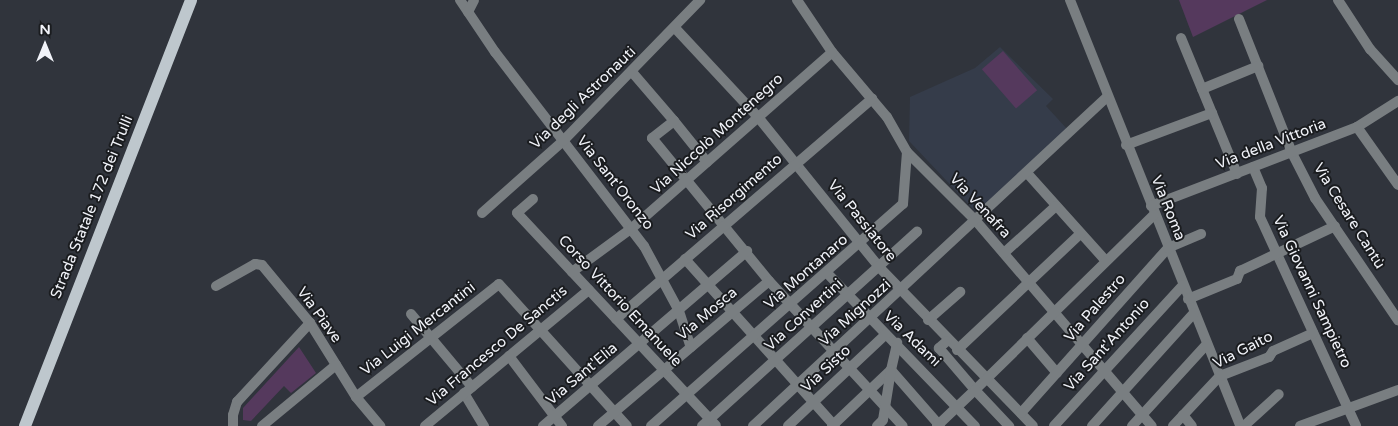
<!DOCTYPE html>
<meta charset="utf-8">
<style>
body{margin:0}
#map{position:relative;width:1398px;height:426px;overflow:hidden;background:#30343c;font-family:"Varela Round",sans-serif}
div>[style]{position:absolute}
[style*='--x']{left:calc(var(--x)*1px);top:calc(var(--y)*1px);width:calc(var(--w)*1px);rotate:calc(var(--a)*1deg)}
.built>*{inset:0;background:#353c4a}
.green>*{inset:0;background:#55395d;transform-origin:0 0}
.minor>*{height:10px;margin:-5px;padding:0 5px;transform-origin:5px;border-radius:5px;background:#797e81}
.major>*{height:12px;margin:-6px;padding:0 6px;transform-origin:6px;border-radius:6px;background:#bec7cd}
span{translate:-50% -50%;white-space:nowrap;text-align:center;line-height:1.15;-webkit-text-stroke:4px #1a1c1f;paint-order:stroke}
.street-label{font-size:15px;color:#f1f3f9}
.north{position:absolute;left:20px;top:20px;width:50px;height:50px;-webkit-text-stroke:4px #1a1c1f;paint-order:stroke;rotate:0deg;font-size:14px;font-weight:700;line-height:20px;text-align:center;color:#f1f3f9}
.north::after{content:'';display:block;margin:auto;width:18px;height:22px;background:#f1f3f9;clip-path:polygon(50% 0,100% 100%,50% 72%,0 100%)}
</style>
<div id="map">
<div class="built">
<div style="clip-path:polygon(1000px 47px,1053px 99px,1046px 106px,1068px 130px,977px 213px,909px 141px,910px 97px,975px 68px)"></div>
</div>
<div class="green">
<div style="clip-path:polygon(1179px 0,1267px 0,1193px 37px)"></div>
<div style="left:1003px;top:51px;width:52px;height:28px;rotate:49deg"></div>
<div style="clip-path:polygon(299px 347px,316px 373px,291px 393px,284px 386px,251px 421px,243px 420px,243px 408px)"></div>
</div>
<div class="minor">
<div style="--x:460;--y:0;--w:63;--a:56.1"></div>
<div style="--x:495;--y:52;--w:245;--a:52.5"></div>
<div style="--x:644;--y:246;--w:74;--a:61.7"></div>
<div style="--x:679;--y:311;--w:38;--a:72"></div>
<div style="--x:797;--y:0;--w:63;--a:56.1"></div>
<div style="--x:832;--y:52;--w:85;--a:49.8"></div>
<div style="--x:887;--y:117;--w:40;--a:60.3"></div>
<div style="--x:907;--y:152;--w:98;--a:45"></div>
<div style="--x:976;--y:221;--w:270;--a:49.4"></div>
<div style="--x:1070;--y:0;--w:459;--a:68.2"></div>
<div style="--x:1338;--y:0;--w:59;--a:56.9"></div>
<div style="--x:1370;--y:49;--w:42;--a:47.9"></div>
<div style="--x:468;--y:12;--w:13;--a:-63"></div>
<div style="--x:1239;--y:19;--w:144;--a:68.4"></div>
<div style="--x:1292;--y:153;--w:51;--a:62.9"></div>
<div style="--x:1315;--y:198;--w:148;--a:55.8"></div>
<div style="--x:675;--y:28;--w:122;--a:47"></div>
<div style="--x:758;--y:117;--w:193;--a:51.1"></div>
<div style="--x:879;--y:267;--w:221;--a:45.9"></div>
<div style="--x:1181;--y:38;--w:147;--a:67.6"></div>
<div style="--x:632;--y:72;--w:65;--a:49.4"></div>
<div style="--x:1202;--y:89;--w:61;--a:-22.3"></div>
<div style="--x:1357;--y:127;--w:71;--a:54.7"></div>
<div style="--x:1126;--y:145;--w:92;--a:-20.4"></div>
<div style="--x:707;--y:162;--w:53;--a:-128.8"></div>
<div style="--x:674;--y:121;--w:28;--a:142"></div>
<div style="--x:652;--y:138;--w:185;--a:50.7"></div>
<div style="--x:769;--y:281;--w:197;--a:47.3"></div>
<div style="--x:1253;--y:167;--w:23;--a:67"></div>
<div style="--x:1262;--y:188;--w:29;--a:94"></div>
<div style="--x:1260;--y:217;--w:230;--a:65.3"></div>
<div style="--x:1027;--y:173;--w:118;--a:48.1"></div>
<div style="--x:533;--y:199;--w:21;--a:139"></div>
<div style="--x:517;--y:213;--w:291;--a:46.9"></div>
<div style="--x:1151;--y:206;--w:221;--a:-21"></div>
<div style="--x:1357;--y:127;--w:49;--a:-32.4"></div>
<div style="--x:482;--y:213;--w:108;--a:-41.6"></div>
<div style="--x:563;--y:141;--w:197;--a:-45.8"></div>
<div style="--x:1004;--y:253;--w:70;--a:-42.1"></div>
<div style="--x:685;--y:259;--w:224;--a:48.1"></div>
<div style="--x:572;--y:272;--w:74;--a:-36.3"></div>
<div style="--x:632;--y:228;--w:266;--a:-41.3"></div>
<div style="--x:827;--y:273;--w:213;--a:46"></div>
<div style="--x:216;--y:286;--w:45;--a:-29.4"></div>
<div style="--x:255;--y:264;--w:7;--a:8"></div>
<div style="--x:262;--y:265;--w:75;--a:50.4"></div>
<div style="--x:310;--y:323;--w:87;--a:58.1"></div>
<div style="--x:356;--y:397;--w:38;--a:50"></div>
<div style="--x:1188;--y:299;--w:53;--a:-22.2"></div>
<div style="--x:1237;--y:279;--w:9;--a:-69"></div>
<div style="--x:1240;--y:271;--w:105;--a:-25.3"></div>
<div style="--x:411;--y:314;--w:95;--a:50.1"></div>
<div style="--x:616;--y:319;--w:338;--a:-40.7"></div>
<div style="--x:928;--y:320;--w:43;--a:-41.2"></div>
<div style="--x:1027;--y:338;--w:46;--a:49.4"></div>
<div style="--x:947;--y:341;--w:11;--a:139"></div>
<div style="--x:939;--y:348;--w:55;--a:49.4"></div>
<div style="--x:975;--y:390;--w:250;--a:-44.4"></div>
<div style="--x:957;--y:350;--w:170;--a:-43.3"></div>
<div style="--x:509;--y:356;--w:88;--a:52.9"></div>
<div style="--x:891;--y:370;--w:74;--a:48.8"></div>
<div style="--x:464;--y:393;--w:39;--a:59"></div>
<div style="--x:356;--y:397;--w:182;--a:-38.3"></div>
<div style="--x:499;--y:284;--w:191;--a:48"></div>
<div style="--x:1021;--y:413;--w:221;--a:-48.3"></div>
<div style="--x:1168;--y:248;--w:36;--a:-23"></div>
<div style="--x:1183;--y:415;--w:14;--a:51"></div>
<div style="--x:233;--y:426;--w:11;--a:-90"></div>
<div style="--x:233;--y:415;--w:14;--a:-73"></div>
<div style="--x:237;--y:402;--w:108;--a:-47.3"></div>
<div style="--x:262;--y:426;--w:96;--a:-39.5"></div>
<div style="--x:425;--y:426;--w:213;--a:-39.7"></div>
<div style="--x:543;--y:426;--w:269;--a:-40.6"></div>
<div style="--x:598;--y:426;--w:224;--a:-40.3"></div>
<div style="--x:651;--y:426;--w:336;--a:-41.4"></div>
<div style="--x:903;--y:204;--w:52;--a:-85.6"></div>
<div style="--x:702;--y:426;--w:290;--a:-42.1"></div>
<div style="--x:753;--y:426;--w:483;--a:-42.9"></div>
<div style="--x:788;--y:426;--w:134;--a:-43.2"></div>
<div style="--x:832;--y:426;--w:81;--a:-43.5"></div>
<div style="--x:891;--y:370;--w:28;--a:-77"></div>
<div style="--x:877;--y:426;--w:8;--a:-45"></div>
<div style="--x:883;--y:420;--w:51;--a:-80.9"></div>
<div style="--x:937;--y:426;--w:52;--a:-43.5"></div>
<div style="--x:975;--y:390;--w:50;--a:46.6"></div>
<div style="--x:1054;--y:426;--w:191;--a:-47.5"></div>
<div style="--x:1092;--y:426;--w:152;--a:-47.9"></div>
<div style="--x:1132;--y:426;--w:111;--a:-47.6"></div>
<div style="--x:1173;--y:426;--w:69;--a:-46.8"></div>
<div style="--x:1220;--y:376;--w:53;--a:-21.2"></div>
<div style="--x:1269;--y:357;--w:7;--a:-56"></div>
<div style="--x:1273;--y:351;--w:44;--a:-24.2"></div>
<div style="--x:1244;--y:426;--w:47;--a:-42.4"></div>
<div style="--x:1300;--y:426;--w:104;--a:-20.2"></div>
</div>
<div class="major">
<div style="--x:25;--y:426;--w:457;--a:-68.7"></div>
</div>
<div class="street-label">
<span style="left:583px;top:98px;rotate:-44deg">Via degli Astronauti</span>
<span style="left:717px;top:134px;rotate:-42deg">Via Niccolò Montenegro</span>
<span style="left:1271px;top:144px;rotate:-21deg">Via della Vittoria</span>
<span style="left:615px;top:183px;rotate:52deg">Via Sant'Oronzo</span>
<span style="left:734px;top:197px;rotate:-41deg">Via Risorgimento</span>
<span style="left:980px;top:206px;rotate:47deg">Via Venafra</span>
<span style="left:92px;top:207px;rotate:-68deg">Strada Statale 172 dei Trulli</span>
<span style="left:1168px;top:208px;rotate:68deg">Via Roma</span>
<span style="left:1349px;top:216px;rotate:58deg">Via Cesare Cantù</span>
<span style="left:862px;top:221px;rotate:51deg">Via Passiatore</span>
<span style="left:806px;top:272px;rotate:-41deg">Via Montanaro</span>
<span style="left:1312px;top:292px;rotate:65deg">Via Giovanni Sampietro</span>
<span style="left:620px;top:301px;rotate:47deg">Corso Vittorio Emanuele</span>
<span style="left:1095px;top:308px;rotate:-49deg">Via Palestro</span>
<span style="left:855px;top:313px;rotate:-42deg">Via Mignozzi</span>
<span style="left:707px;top:314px;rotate:-40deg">Via Mosca</span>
<span style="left:319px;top:315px;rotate:54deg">Via Piave</span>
<span style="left:804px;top:315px;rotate:-42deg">Via Convertini</span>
<span style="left:418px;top:329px;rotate:-38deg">Via Luigi Mercantini</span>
<span style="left:912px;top:339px;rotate:44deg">Via Adami</span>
<span style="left:1107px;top:345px;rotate:-48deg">Via Sant'Antonio</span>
<span style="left:497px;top:346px;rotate:-40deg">Via Francesco De Sanctis</span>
<span style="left:1243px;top:350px;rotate:-27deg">Via Gaito</span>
<span style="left:826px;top:369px;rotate:-43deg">Via Sisto</span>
<span style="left:582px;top:374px;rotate:-40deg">Via Sant'Elia</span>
</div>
<div class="north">N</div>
</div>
